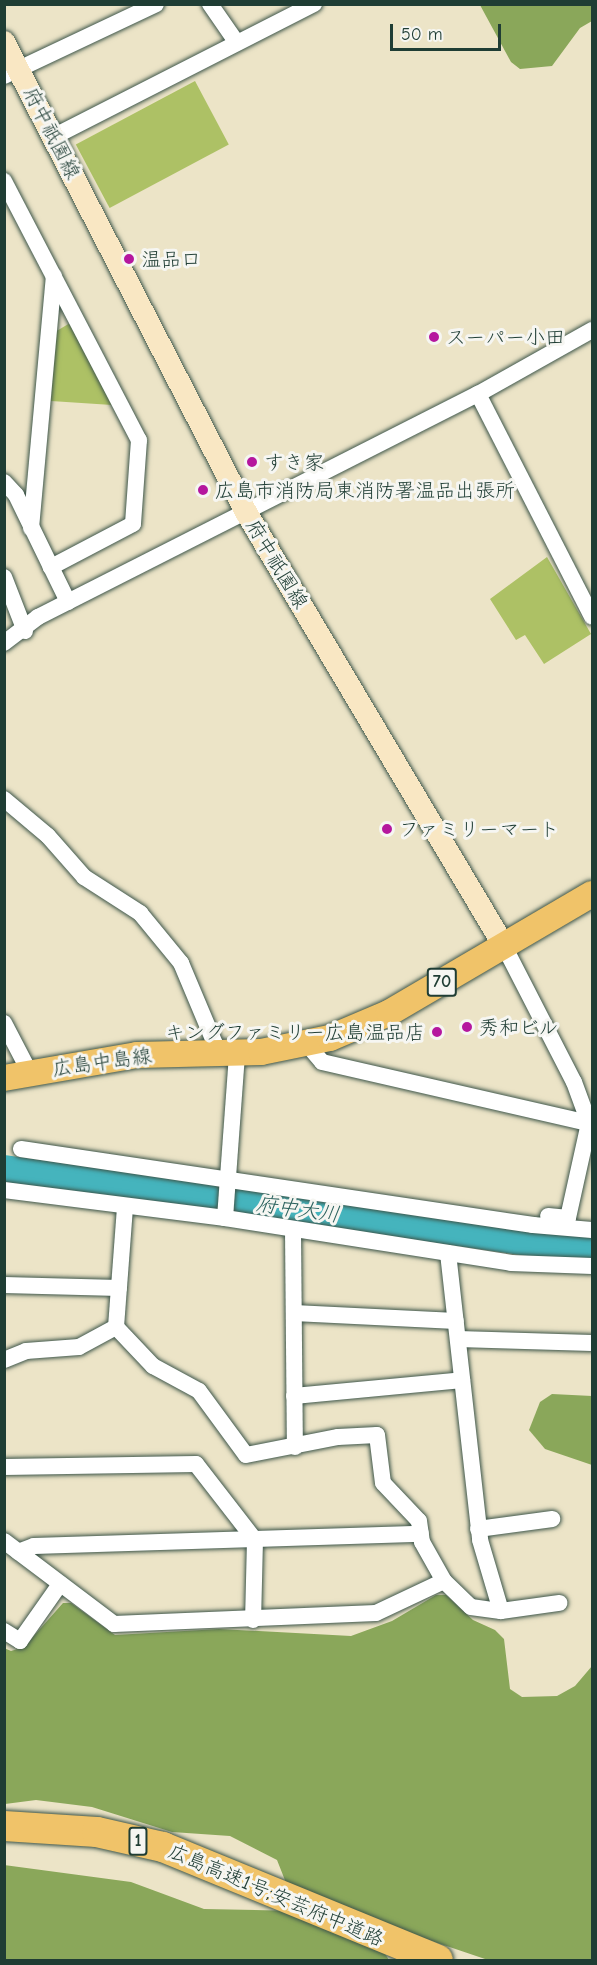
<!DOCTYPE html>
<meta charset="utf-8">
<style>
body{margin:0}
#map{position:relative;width:597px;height:1965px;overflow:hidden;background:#ece4c7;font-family:"Comic Neue","Klee One",sans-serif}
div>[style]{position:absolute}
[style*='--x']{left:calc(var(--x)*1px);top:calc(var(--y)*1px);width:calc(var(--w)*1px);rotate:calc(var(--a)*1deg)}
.green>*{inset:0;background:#adc165;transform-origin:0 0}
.forest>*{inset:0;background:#8aa75a}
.river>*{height:27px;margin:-13.5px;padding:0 13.5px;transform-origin:13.5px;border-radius:13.5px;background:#45b4bd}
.roads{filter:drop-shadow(0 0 2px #3e564a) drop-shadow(0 0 2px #3e564a)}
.minor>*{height:16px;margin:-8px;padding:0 8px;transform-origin:8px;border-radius:8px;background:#fff}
.secondary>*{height:22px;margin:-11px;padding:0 11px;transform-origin:11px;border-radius:11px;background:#f9e7c3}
.primary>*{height:26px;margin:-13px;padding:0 13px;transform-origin:13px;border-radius:13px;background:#f0c369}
.motorway>*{height:30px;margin:-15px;padding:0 15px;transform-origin:15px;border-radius:15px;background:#f0c369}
.dots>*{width:16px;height:16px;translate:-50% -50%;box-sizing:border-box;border:3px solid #f6f6f2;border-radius:50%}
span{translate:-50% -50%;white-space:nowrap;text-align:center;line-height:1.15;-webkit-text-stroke:6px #f6f6f2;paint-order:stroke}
.shield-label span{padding:2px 4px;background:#f6f6f2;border:2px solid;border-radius:4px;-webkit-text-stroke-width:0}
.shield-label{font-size:18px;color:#1f3d34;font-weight:700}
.street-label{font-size:20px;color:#1f3d34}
.poi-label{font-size:20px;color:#1f3d34}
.left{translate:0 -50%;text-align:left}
.right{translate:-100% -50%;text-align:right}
.water-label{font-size:21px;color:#2a615d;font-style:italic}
.frame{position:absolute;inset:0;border:6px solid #1f3d34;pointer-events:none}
.scale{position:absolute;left:390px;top:24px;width:111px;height:27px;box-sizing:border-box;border:3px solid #1f3d34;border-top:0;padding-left:8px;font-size:18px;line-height:21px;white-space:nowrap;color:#1f3d34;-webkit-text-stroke:4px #f6f6f2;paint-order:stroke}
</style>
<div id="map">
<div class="green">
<div style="left:195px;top:81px;width:72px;height:135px;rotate:62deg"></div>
<div style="clip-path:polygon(70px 323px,112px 405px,51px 401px,55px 332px)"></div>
<div style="clip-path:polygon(547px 557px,591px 634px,544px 664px,525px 635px,516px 640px,490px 599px)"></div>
</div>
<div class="forest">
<div style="clip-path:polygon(480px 5px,592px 5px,592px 21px,580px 28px,552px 66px,520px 69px,511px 62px)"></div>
<div style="clip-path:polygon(552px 1394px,592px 1396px,592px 1465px,545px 1449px,529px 1430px,540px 1402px)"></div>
<div style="clip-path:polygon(436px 1595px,446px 1595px,473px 1620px,495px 1630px,504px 1639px,510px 1689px,522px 1697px,557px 1696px,575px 1686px,592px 1666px,592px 1959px,488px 1960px,290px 1893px,277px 1860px,230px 1836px,172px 1832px,92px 1807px,36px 1800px,5px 1804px,4px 1648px,11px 1651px,24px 1647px,63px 1603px,71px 1603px,115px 1635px,219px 1629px,351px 1636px,392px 1621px)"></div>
<div style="clip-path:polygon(4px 1865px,131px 1882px,204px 1909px,297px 1911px,382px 1949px,389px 1960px,5px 1960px)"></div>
</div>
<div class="river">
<div style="--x:4;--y:1168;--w:594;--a:8.03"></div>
</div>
<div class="roads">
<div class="minor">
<div style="--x:210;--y:4;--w:47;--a:55.3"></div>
<div style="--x:4;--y:76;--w:168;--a:-25.3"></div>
<div style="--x:53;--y:137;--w:293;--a:-27"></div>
<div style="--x:4;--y:181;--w:292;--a:62.5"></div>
<div style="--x:139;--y:440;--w:84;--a:94.1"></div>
<div style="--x:133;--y:524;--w:93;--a:152.3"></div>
<div style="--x:51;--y:567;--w:39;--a:64"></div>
<div style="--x:478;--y:394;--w:250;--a:62.9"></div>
<div style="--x:4;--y:482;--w:18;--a:47"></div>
<div style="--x:16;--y:495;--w:80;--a:64.1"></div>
<div style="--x:31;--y:528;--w:253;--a:-84.8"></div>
<div style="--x:4;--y:577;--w:58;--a:68.7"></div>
<div style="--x:4;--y:643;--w:43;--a:-37.4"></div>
<div style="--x:38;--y:617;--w:493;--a:-26.9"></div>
<div style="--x:478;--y:394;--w:131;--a:-29.3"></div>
<div style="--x:4;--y:799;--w:57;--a:40.1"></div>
<div style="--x:48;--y:836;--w:55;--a:48.7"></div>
<div style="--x:84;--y:877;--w:67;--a:32.7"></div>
<div style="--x:140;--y:913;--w:65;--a:50.6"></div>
<div style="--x:181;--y:963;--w:88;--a:67.2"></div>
<div style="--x:215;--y:1044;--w:8;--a:97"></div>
<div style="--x:504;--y:946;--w:153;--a:62.8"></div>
<div style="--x:574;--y:1082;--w:44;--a:69.9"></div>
<div style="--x:589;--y:1123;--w:97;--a:102.5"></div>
<div style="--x:568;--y:1218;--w:20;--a:-174"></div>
<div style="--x:4;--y:1023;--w:56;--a:62.5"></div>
<div style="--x:307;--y:1044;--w:23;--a:50"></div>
<div style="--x:322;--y:1062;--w:277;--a:12.9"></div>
<div style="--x:21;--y:1149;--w:518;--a:8.44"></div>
<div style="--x:533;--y:1225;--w:59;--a:4.8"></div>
<div style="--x:4;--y:1190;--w:223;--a:7.2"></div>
<div style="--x:225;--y:1218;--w:290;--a:8.9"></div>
<div style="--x:511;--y:1263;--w:81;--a:2.1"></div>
<div style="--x:225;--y:1218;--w:164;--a:-85.8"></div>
<div style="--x:293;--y:1230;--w:217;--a:89.5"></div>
<div style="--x:448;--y:1253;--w:289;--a:83.6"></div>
<div style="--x:480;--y:1540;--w:74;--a:73.5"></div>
<div style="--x:4;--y:1285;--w:115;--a:1.5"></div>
<div style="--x:294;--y:1313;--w:162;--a:2.8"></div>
<div style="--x:116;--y:1327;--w:54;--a:46.5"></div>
<div style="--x:153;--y:1366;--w:52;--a:28.5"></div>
<div style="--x:199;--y:1391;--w:79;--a:53.7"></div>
<div style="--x:246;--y:1455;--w:94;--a:-11.1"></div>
<div style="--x:338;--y:1437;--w:39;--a:-3"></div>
<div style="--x:377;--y:1435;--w:48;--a:82.9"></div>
<div style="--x:383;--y:1483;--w:52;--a:46.5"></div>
<div style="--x:419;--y:1521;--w:21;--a:82"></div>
<div style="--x:422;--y:1542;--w:45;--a:60.6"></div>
<div style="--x:444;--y:1581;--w:37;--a:44"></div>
<div style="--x:471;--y:1607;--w:30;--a:8"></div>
<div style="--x:501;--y:1611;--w:59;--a:-7.9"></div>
<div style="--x:458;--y:1339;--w:134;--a:1.7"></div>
<div style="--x:4;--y:1360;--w:24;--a:-22"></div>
<div style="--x:26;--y:1351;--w:53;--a:-4.3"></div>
<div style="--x:79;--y:1347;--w:42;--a:-28.4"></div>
<div style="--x:116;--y:1327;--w:121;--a:-85.7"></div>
<div style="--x:294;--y:1396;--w:169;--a:-5.4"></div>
<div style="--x:4;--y:1467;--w:192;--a:-0.9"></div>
<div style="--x:196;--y:1464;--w:96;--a:52.2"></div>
<div style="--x:255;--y:1540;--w:80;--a:91.4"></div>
<div style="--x:478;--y:1529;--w:75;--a:-7.7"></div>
<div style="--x:4;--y:1541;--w:138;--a:37"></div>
<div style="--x:114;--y:1624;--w:262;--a:-2.4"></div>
<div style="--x:376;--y:1613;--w:75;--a:-25.2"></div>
<div style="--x:18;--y:1552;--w:17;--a:-21"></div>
<div style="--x:34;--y:1546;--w:387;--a:-1.8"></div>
<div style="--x:4;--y:1631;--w:19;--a:32"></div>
<div style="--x:20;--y:1641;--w:70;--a:-54.9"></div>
</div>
<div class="secondary">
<div style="--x:4;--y:42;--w:529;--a:62.76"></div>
<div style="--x:246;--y:512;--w:505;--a:59.27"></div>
</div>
<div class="primary">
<div style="--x:4;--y:1078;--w:135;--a:-9.8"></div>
<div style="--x:137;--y:1055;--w:124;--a:-1.4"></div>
<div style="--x:261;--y:1052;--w:70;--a:-11.5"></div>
<div style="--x:330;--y:1038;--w:64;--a:-23"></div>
<div style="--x:389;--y:1013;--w:235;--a:-30.4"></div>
</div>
<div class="motorway">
<div style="--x:4;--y:1826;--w:93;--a:3.7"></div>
<div style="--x:97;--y:1832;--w:68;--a:12.8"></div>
<div style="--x:163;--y:1847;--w:297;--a:22.3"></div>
</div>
</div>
<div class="dots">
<div style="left:129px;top:259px;background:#b5179e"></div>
<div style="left:434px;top:337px;background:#b5179e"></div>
<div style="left:252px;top:462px;background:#b5179e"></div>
<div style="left:203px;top:490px;background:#b5179e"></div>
<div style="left:387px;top:829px;background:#b5179e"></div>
<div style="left:467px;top:1027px;background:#b5179e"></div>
<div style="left:437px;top:1032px;background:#b5179e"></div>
</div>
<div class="shield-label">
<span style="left:442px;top:982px">70</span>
<span style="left:138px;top:1841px">1</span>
</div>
<div class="street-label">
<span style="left:52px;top:133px;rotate:63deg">府中祇園線</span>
<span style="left:277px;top:564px;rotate:59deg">府中祇園線</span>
<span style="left:102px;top:1062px;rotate:-8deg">広島中島線</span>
<span style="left:276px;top:1895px;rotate:23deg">広島高速1号;安芸府中道路</span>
</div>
<div class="poi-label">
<span class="left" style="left:141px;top:259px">温品口</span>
<span class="left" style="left:446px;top:337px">スーパー小田</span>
<span class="left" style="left:264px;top:462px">すき家</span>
<span class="left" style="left:215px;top:490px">広島市消防局東消防署温品出張所</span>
<span class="left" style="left:399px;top:829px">ファミリーマート</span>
<span class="left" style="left:479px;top:1027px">秀和ビル</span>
<span class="right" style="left:425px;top:1032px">キングファミリー広島温品店</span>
</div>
<div class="water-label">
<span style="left:298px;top:1209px;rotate:8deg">府中大川</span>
</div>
<div class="frame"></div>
<div class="scale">50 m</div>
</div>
